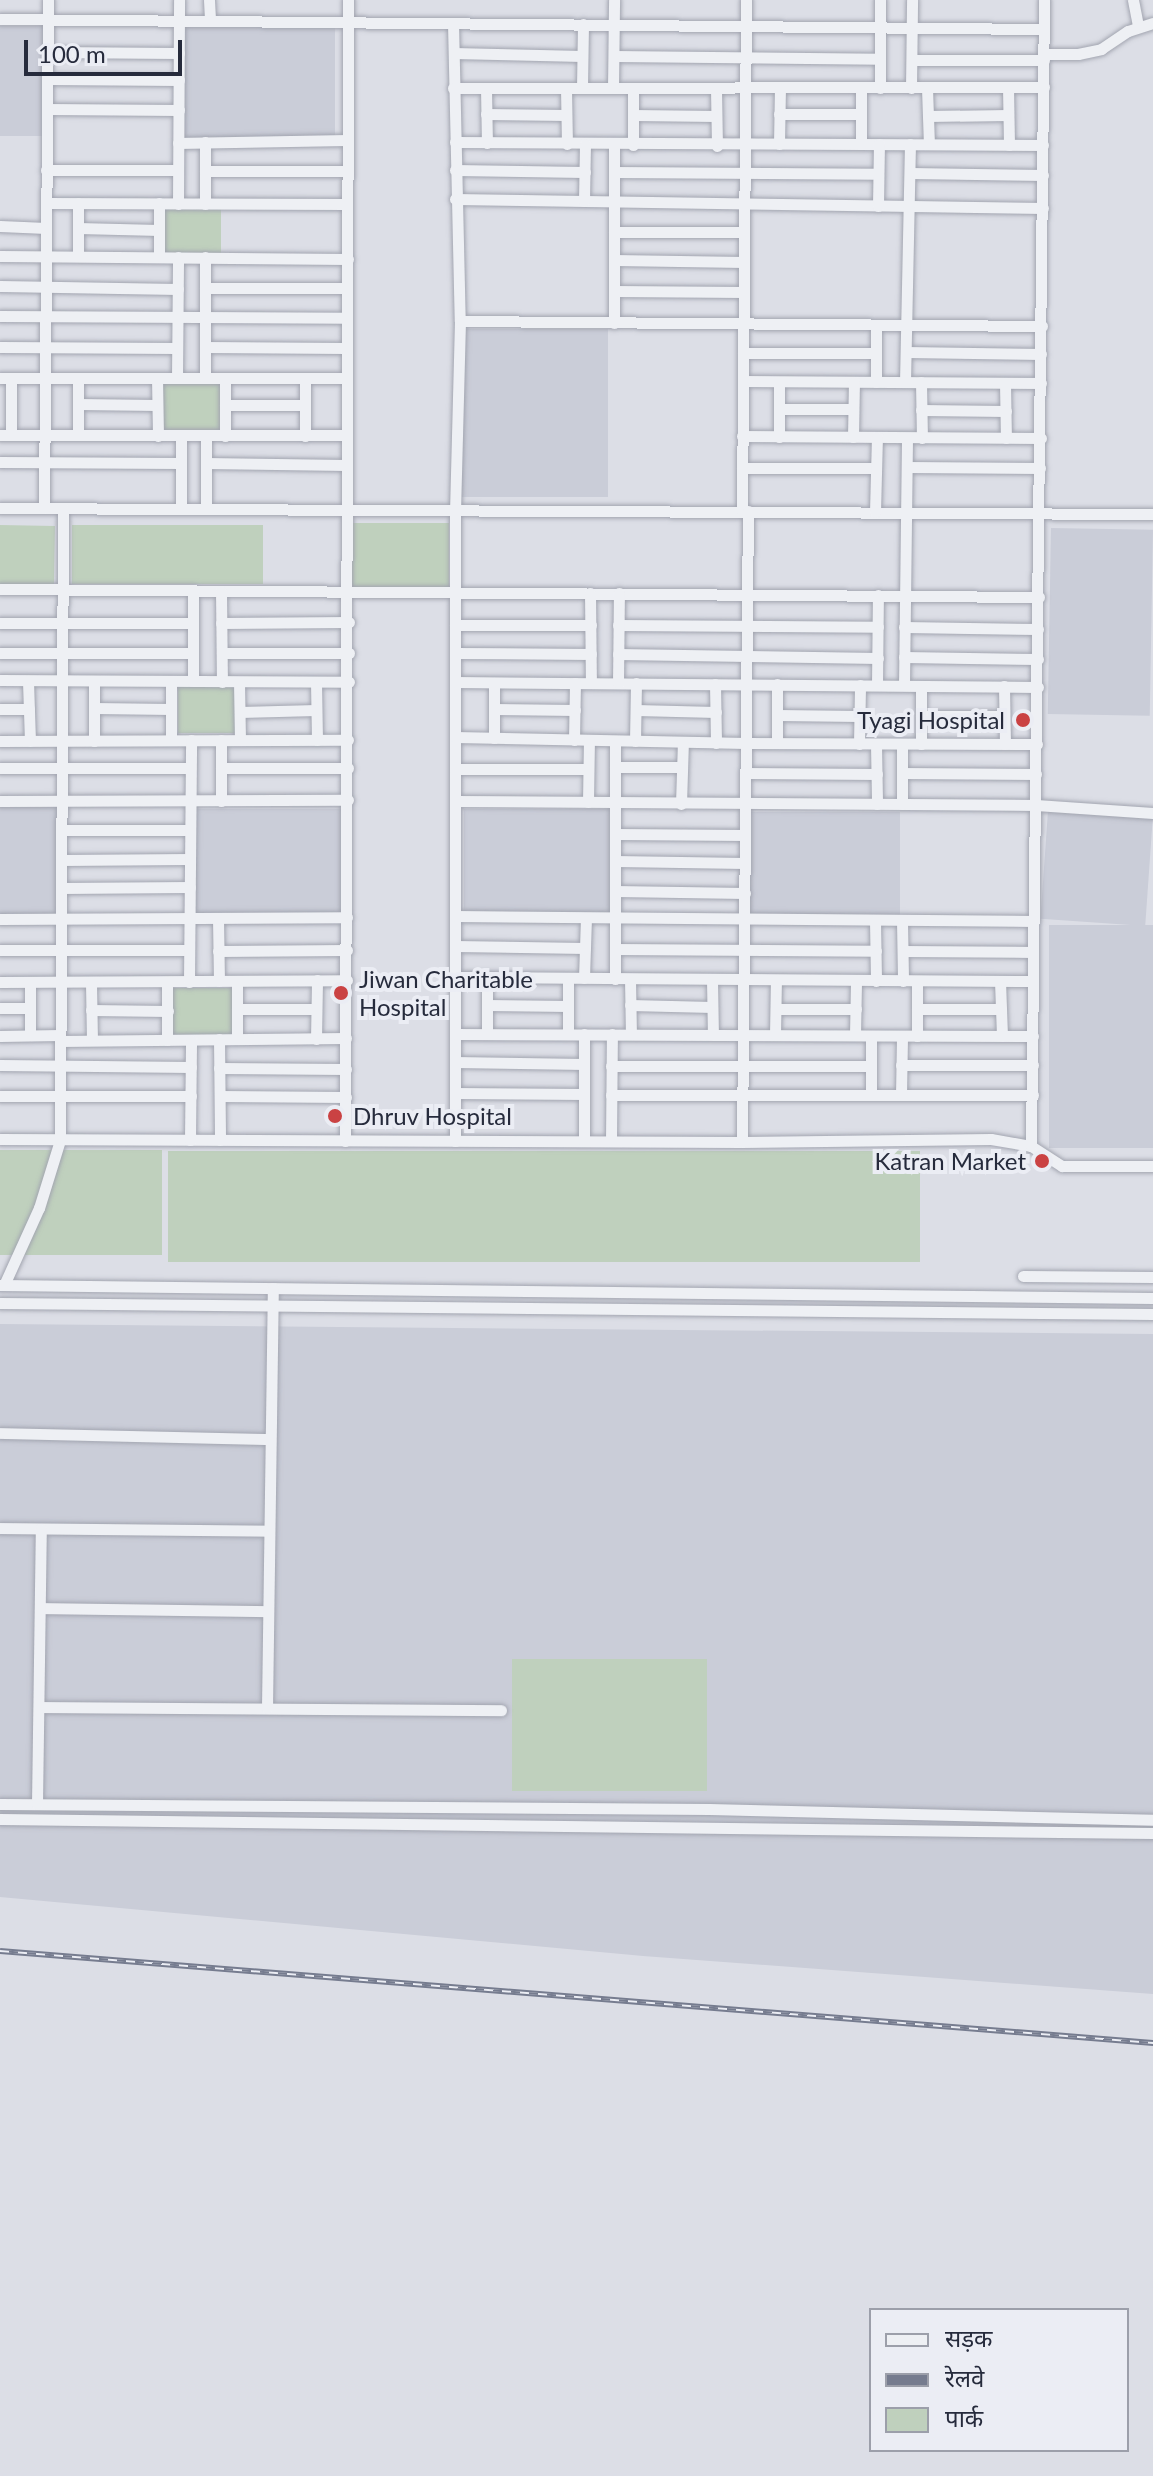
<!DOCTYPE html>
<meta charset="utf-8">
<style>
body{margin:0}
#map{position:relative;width:1153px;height:2476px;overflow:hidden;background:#dcdee6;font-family:Lato,"Noto Sans Devanagari",sans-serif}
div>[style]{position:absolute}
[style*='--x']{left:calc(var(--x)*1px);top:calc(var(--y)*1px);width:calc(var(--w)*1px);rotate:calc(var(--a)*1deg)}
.built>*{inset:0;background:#cacdd8;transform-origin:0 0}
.green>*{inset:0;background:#bfd0bd;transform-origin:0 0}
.roads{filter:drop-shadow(0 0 2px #a2a5b0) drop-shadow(0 0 2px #a2a5b0)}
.minor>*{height:11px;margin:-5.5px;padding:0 5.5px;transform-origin:5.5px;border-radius:5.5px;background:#eef0f4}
.rail>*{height:6px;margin-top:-3px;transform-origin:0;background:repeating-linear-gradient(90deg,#ebedf4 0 9px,#767c8f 0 18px);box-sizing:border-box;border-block:2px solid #767c8f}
.dots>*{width:22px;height:22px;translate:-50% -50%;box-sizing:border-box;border:4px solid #ebedf4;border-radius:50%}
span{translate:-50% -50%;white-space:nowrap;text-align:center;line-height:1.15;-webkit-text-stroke:8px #ebedf4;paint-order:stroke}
.poi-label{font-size:24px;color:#262b3c}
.right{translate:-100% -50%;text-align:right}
.left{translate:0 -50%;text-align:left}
.legend{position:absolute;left:869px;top:2308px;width:260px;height:144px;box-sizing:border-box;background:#ebedf4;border:2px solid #9c9faa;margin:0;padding:10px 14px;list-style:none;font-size:24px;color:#262b3c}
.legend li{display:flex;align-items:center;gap:16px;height:40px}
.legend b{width:40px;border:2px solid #9c9faa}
.scale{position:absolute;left:24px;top:40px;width:158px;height:36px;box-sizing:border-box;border:4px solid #262b3c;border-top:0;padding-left:10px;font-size:24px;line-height:28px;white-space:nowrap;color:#262b3c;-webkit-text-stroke:6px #ebedf4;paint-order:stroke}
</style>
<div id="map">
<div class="built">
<div style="left:0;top:26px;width:43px;height:110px"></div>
<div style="left:184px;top:26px;width:151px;height:111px"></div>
<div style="left:459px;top:329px;width:149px;height:168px"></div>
<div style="left:1051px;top:528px;width:102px;height:186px;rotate:1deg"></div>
<div style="left:0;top:807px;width:57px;height:108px"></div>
<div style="left:195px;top:809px;width:147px;height:104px"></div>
<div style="left:464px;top:809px;width:149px;height:105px"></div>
<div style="left:1048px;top:811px;width:105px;height:108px;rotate:4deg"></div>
<div style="left:750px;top:812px;width:150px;height:105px"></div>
<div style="left:1049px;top:925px;width:104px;height:223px"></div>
<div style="clip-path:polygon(0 1324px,1153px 1334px,1153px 1994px,643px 1956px,0 1897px)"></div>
</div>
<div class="green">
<div style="left:162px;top:208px;width:59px;height:48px"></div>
<div style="left:162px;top:382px;width:59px;height:49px;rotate:1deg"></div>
<div style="left:346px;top:523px;width:103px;height:64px"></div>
<div style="left:0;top:525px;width:55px;height:59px;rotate:1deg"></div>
<div style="left:72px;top:525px;width:191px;height:59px"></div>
<div style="left:178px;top:685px;width:59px;height:48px"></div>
<div style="left:173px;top:988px;width:59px;height:48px"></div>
<div style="left:0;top:1150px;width:162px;height:105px"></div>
<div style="left:168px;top:1151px;width:752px;height:111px"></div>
<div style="left:512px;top:1659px;width:195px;height:132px"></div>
</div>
<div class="roads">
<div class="minor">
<div style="--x:209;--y:0;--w:21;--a:87"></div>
<div style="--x:880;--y:0;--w:88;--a:90"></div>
<div style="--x:1133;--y:0;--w:26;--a:79"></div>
<div style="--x:0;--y:19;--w:1044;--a:0.55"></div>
<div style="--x:453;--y:23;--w:298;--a:88.7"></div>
<div style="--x:460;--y:321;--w:188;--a:91.5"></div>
<div style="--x:455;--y:509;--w:632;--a:90"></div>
<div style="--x:47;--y:52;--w:132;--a:0.4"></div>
<div style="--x:454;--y:53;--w:128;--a:1.3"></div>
<div style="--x:1044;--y:54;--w:34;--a:0"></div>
<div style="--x:1078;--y:54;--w:24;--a:-12"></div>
<div style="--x:1101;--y:49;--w:32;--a:-34"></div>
<div style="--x:1128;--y:31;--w:26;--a:-18"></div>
<div style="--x:614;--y:56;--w:266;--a:0.6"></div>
<div style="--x:912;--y:60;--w:132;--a:0"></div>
<div style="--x:47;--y:79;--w:132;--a:0.4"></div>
<div style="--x:1008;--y:87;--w:58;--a:89"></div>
<div style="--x:453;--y:88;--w:591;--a:-0.1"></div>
<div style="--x:486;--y:88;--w:55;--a:89"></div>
<div style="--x:566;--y:88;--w:56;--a:89"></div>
<div style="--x:582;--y:88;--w:64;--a:-89.1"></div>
<div style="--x:613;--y:88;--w:88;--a:-89.3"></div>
<div style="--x:633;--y:88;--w:57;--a:90"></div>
<div style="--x:911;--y:88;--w:88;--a:-89.3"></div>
<div style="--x:927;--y:88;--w:56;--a:88"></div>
<div style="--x:716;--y:89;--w:57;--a:89"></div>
<div style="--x:47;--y:109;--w:132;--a:0.4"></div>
<div style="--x:486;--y:114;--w:80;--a:0.7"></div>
<div style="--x:779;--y:114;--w:82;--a:0"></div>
<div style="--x:633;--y:115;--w:83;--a:0.7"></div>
<div style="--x:928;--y:116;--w:80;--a:-0.7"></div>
<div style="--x:205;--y:142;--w:62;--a:90"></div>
<div style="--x:455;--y:142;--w:588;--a:0.29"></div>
<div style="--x:178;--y:143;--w:169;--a:-1"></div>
<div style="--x:779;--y:144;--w:55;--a:-89"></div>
<div style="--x:861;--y:144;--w:56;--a:-90"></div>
<div style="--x:614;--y:145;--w:178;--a:90"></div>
<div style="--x:46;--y:170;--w:132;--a:0"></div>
<div style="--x:455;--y:170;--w:130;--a:0.9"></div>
<div style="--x:205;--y:171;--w:143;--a:0"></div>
<div style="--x:614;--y:172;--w:264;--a:0.4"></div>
<div style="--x:910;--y:173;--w:133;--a:0.9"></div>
<div style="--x:455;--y:199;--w:588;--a:0.88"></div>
<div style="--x:584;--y:201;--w:57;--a:-89"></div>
<div style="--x:46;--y:203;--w:301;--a:0.2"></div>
<div style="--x:178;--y:204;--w:204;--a:-89.7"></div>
<div style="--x:878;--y:206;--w:62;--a:-89.1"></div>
<div style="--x:0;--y:226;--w:46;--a:2.5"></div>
<div style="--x:78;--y:228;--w:81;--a:1.4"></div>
<div style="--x:614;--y:232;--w:130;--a:0"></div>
<div style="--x:0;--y:256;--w:348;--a:0.5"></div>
<div style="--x:78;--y:256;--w:53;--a:-90"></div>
<div style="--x:159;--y:257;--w:54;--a:-90"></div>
<div style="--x:614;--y:260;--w:130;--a:0.9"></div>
<div style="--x:0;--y:286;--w:178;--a:1"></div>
<div style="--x:205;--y:288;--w:142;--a:0"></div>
<div style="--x:614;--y:291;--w:130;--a:0.4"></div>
<div style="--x:0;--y:316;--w:346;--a:0.3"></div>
<div style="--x:460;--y:321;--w:582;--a:0.49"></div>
<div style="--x:0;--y:347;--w:177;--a:0.3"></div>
<div style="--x:205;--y:347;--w:140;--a:0.4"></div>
<div style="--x:906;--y:352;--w:135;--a:0.8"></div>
<div style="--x:743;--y:353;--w:133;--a:0"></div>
<div style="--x:0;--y:378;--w:346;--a:0"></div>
<div style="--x:11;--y:378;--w:57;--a:90"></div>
<div style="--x:78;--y:378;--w:57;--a:90"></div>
<div style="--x:157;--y:378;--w:58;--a:89"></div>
<div style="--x:177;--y:378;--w:121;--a:-89.5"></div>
<div style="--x:205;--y:378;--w:121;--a:-90"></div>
<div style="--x:305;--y:378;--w:58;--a:90"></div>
<div style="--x:743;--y:381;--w:298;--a:0.4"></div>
<div style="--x:779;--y:382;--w:55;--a:90"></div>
<div style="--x:876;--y:382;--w:57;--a:-90"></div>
<div style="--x:905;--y:382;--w:238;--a:-88.8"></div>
<div style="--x:921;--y:382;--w:56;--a:89"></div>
<div style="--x:1005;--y:383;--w:55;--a:89"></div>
<div style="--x:78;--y:404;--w:79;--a:0.7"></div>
<div style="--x:225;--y:405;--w:80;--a:0"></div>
<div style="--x:779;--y:409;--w:74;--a:0"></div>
<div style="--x:921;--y:410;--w:85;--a:0.7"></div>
<div style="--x:0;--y:435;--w:346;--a:0"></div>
<div style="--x:181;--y:436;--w:72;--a:90"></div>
<div style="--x:206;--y:436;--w:73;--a:90"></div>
<div style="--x:225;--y:436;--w:58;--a:-90"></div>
<div style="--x:742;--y:436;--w:299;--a:0.4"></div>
<div style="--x:853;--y:437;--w:55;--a:-89"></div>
<div style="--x:0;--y:462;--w:181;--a:0.3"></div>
<div style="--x:206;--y:463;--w:140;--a:0.8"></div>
<div style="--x:907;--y:467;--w:133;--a:0.4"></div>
<div style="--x:742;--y:468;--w:134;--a:0"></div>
<div style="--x:0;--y:508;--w:1153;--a:0.3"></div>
<div style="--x:44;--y:508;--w:508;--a:-89.55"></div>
<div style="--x:742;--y:511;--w:511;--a:-89.55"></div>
<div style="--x:875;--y:512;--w:75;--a:-88.5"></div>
<div style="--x:0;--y:589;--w:1039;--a:0.44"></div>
<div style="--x:221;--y:591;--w:91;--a:89.4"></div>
<div style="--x:590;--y:593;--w:90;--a:89.4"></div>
<div style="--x:0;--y:623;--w:193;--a:0"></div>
<div style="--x:221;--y:623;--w:128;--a:-0.4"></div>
<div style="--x:455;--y:625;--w:136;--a:0"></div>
<div style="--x:618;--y:625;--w:260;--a:0.4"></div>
<div style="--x:904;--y:627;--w:134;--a:0.9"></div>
<div style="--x:0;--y:653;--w:193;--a:0"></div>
<div style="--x:222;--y:653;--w:127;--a:0"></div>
<div style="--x:455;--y:653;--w:136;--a:0.4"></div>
<div style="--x:618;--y:654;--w:260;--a:0.9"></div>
<div style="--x:904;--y:657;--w:134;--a:0.9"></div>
<div style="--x:0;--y:680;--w:349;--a:0.3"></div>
<div style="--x:28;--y:681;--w:60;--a:88.1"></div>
<div style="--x:94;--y:681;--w:60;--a:90"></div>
<div style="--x:193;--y:681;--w:91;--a:-90"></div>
<div style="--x:239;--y:682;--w:58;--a:89"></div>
<div style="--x:316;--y:682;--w:58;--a:89"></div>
<div style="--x:455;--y:682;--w:583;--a:0.49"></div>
<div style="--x:618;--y:683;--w:90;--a:-89.4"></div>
<div style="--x:715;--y:684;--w:59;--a:89"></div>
<div style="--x:777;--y:684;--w:59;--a:90"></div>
<div style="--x:877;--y:685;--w:90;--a:-89.4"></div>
<div style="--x:904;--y:685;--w:247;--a:-89.3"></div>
<div style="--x:921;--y:686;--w:58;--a:90"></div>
<div style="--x:1004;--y:686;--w:58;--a:89"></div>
<div style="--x:94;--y:708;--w:77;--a:0.7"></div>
<div style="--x:0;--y:709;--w:29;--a:0"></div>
<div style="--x:494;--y:709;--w:81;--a:0.7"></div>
<div style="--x:636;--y:710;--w:80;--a:1.4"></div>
<div style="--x:240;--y:712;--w:76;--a:-1.5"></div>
<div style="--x:777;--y:715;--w:82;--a:0.7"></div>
<div style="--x:921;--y:716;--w:83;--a:0"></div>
<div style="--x:455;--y:737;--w:291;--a:1.2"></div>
<div style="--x:746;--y:743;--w:291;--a:0.2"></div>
<div style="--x:494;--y:738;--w:55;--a:-90"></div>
<div style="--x:171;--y:740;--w:59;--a:-90"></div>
<div style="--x:574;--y:740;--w:57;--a:-89"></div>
<div style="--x:0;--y:741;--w:348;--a:-0.2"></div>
<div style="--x:635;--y:741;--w:58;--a:-89"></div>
<div style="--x:859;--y:744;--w:59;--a:-89"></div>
<div style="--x:876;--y:744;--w:60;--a:89"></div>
<div style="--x:902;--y:744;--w:60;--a:90"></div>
<div style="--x:615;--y:767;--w:67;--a:0"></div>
<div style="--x:0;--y:768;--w:190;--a:0"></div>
<div style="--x:221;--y:768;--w:127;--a:0"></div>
<div style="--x:455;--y:769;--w:133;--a:0"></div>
<div style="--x:746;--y:773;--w:131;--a:0.4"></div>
<div style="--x:902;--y:773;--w:134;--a:0.4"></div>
<div style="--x:0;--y:801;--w:348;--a:-0.2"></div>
<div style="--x:221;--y:801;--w:61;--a:-90"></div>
<div style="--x:455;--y:801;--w:581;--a:0.39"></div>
<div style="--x:1036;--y:805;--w:117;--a:3.9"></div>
<div style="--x:588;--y:802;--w:62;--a:-89.1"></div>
<div style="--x:681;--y:804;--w:62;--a:-88.2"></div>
<div style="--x:61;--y:830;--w:129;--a:0"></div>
<div style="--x:616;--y:834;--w:129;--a:0.4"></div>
<div style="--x:61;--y:860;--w:129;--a:-0.4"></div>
<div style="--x:615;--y:861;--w:130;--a:0.9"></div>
<div style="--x:61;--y:888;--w:129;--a:-0.4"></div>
<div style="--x:615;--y:891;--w:130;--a:0.9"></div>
<div style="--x:455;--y:916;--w:579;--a:0.49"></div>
<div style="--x:218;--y:918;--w:63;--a:89.1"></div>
<div style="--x:0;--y:919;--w:347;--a:-0.3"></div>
<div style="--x:875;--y:921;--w:60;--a:89"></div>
<div style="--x:902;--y:921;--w:60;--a:89"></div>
<div style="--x:455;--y:946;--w:130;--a:0.9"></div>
<div style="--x:615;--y:949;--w:261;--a:0.4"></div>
<div style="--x:0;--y:950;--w:189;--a:0"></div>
<div style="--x:218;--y:951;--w:129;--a:-0.4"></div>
<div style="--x:903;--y:951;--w:130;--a:0.4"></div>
<div style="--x:455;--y:977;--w:578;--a:0.4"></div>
<div style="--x:568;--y:978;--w:56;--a:90"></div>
<div style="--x:584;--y:978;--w:60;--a:-88.1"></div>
<div style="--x:615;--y:979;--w:238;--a:-90"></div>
<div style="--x:630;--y:979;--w:55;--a:89"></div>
<div style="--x:712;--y:980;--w:55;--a:89"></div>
<div style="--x:917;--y:981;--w:55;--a:90"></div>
<div style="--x:1000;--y:981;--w:55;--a:87.9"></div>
<div style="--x:0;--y:982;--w:347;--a:-0.3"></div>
<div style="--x:189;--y:982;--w:242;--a:-89.5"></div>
<div style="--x:30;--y:983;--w:52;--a:90"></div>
<div style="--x:91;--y:983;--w:57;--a:89"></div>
<div style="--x:487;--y:1005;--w:81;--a:0.7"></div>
<div style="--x:630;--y:1005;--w:82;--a:1.4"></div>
<div style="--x:0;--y:1008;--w:30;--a:0"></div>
<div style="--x:237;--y:1009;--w:79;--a:0"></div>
<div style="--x:776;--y:1009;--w:80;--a:0"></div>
<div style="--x:917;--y:1009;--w:84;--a:0"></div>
<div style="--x:91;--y:1010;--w:77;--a:0.7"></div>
<div style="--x:455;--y:1034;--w:578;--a:0.2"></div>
<div style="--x:487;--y:1034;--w:57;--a:-90"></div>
<div style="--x:775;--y:1035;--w:55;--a:-89"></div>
<div style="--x:855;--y:1035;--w:54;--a:-88.9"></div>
<div style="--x:0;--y:1036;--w:60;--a:-1"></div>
<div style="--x:219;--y:1039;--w:101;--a:89.4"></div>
<div style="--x:237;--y:1039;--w:58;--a:-90"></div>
<div style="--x:316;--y:1039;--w:59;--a:-89"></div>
<div style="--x:167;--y:1040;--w:58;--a:-90"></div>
<div style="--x:60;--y:1041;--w:286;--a:-0.6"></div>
<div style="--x:455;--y:1062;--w:129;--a:0.9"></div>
<div style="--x:0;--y:1065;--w:191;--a:0.6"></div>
<div style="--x:901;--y:1065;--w:132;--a:0"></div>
<div style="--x:611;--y:1066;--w:260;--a:0"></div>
<div style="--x:219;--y:1068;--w:127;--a:0.5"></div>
<div style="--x:455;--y:1093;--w:129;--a:0.4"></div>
<div style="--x:611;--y:1095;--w:422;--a:0"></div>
<div style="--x:871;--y:1095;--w:59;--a:-90"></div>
<div style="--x:901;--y:1095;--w:59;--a:-89"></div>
<div style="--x:0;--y:1096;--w:191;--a:0"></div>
<div style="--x:220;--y:1096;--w:126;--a:0.5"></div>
<div style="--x:0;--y:1139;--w:742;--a:0.23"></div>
<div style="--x:742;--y:1142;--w:249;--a:-0.7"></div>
<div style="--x:991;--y:1139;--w:41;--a:9.9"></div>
<div style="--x:1031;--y:1146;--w:37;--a:33"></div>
<div style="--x:1062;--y:1166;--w:91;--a:0"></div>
<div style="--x:190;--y:1140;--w:100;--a:-89.4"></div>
<div style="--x:345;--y:1141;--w:1141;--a:-89.85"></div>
<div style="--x:584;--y:1141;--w:107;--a:-90"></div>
<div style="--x:611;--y:1141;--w:107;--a:-89.5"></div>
<div style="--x:742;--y:1142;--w:631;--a:-89.46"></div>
<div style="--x:1031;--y:1146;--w:1146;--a:-89.35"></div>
<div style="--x:1023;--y:1276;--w:130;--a:0.4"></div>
<div style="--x:0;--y:1285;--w:1153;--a:0.65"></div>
<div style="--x:4;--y:1285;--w:85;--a:-65.6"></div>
<div style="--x:39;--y:1208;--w:71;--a:-72.8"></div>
<div style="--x:60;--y:1140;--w:632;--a:-89.73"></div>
<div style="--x:0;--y:1303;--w:1153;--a:0.55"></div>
<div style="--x:0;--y:1433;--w:270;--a:1.3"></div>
<div style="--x:0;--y:1528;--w:269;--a:0.6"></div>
<div style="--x:40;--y:1608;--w:228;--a:0.8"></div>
<div style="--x:39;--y:1707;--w:462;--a:0.4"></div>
<div style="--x:267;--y:1708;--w:420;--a:-89.2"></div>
<div style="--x:0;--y:1804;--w:709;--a:0.4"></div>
<div style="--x:709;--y:1809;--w:444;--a:1.4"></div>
<div style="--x:37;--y:1804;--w:275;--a:-89.2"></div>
<div style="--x:0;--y:1819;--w:1153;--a:0.7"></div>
</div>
</div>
<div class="rail">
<div style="--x:0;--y:1951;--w:1157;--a:4.56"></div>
</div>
<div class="dots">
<div style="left:1023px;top:720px;background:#ca4243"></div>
<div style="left:341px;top:993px;background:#ca4243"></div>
<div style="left:335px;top:1116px;background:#ca4243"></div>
<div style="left:1042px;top:1161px;background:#ca4243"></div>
</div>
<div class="poi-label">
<span class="right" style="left:1005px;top:720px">Tyagi Hospital</span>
<span class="left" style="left:359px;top:993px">Jiwan Charitable<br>Hospital</span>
<span class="left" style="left:353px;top:1116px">Dhruv Hospital</span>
<span class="right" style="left:1026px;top:1161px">Katran Market</span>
</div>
<ul class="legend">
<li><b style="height:10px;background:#eef0f4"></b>सड़क</li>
<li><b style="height:10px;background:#767c8f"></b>रेलवे</li>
<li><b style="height:22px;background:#bfd0bd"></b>पार्क</li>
</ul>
<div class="scale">100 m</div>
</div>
